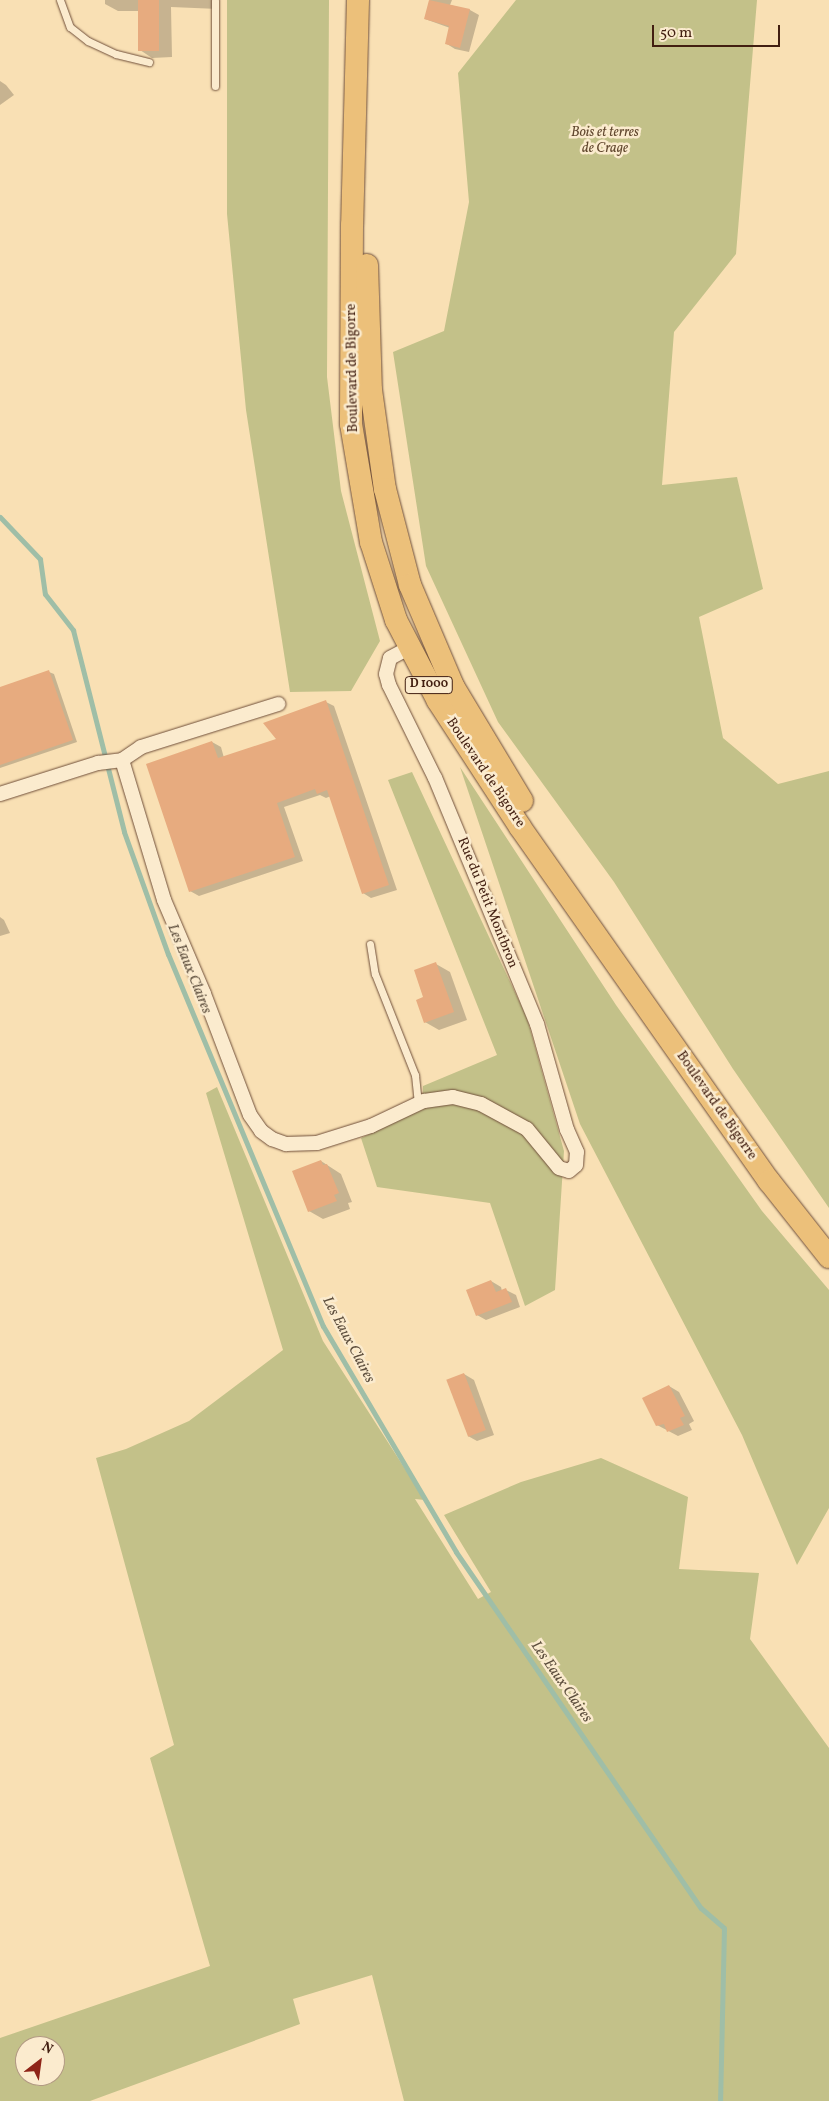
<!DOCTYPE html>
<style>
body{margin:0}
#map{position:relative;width:829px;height:2101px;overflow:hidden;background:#f9e0b4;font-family:Vollkorn,serif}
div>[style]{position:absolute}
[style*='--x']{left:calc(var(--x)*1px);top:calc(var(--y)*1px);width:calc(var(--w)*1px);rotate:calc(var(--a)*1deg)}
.green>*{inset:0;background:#c3c189}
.shadow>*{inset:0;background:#0003}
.stream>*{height:5px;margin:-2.5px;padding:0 2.5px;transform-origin:2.5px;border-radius:2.5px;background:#9fbea7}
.building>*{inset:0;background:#e7ab7f;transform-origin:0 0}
.roads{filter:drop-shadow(0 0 1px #704f3a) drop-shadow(0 0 1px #704f3a)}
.service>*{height:7px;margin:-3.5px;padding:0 3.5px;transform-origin:3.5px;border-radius:3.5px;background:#fbebce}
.minor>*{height:14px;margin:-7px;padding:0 7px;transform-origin:7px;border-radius:7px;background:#fbebce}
.primary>*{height:22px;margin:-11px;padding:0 11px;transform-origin:11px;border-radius:11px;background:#ecc07a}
span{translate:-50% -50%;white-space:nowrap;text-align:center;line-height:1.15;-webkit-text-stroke:5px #fbebce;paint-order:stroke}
.shield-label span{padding:1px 4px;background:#fbebce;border:1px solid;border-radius:4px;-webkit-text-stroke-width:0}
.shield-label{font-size:12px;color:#421f11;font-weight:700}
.park-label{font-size:14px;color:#62482f;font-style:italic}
.street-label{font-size:14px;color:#421f11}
.water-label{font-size:15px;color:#5e4f3e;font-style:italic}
.north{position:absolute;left:15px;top:2036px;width:50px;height:50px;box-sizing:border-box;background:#fbebce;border:1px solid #b19982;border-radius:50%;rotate:30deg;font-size:14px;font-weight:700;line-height:20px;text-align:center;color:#421f11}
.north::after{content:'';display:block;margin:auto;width:18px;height:22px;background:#8f2418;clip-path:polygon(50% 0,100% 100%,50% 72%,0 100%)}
.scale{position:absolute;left:652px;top:25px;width:128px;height:22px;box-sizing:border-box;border:2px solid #421f11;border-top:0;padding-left:6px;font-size:15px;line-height:18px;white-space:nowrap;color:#421f11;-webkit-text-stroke:4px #fbebce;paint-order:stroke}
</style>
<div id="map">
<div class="green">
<div style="clip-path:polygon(227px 0,329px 0,327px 377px,341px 491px,380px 641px,351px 691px,290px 692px,246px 410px,227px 214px)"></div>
<div style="clip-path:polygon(516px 0,757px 0,736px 254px,674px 332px,662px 485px,737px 477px,763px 589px,699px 617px,723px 738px,778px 784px,829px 771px,829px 1208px,733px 1069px,614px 882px,498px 722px,426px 566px,393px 352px,444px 331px,469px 202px,458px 73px)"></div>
<div style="clip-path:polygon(460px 767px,616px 1005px,762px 1211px,829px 1290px,829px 1508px,797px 1565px,742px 1435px,580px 1124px)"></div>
<div style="clip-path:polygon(412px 772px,527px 1018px,564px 1151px,555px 1290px,525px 1306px,490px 1203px,377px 1187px,361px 1138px,423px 1109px,423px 1086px,497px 1055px,388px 780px)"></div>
<div style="clip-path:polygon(evenodd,217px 1087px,323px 1341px,425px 1500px,415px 1499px,478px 1599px,491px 1592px,444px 1515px,521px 1482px,601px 1458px,688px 1497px,679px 1569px,759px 1573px,750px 1639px,829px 1748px,829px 2101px,404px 2101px,372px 1975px,293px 1999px,300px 2024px,90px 2101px,0 2101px,0 2038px,210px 1966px,150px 1758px,174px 1745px,96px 1458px,126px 1449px,189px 1421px,283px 1350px,206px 1093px,217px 1087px,25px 2046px,55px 2046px,55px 2076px,25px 2076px,25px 2046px)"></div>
</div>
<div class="shadow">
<div style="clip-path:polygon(105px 0,218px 0,218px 9px,171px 7px,172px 57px,152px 58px,140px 50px,139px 11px,118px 11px,105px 4px)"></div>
<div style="clip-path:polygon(430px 0,452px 0,450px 5px,470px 10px,479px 15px,469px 52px,455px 49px,447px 44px,450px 28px,425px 19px)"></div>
<div style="clip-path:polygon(0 81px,6px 85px,14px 95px,0 105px)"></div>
<div style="clip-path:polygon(49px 672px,54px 674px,77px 742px,0 768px,0 688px)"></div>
<div style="clip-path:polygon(326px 702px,334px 706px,397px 890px,371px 898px,363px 893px,331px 796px,326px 798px,320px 795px,284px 807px,303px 861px,199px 896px,190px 891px,212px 742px,221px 747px,224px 758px,278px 739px)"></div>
<div style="clip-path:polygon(0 917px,4px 920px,10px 933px,0 936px)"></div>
<div style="clip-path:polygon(436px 964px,450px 972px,467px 1020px,439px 1030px,425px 1022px,425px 998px)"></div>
<div style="clip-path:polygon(321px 1161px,341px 1174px,352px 1202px,348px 1203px,350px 1209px,323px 1219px,309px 1211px)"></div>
<div style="clip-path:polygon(491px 1281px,501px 1287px,502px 1291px,506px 1290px,516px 1295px,520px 1307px,486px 1320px,477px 1315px)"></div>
<div style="clip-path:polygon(464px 1374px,474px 1380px,494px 1435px,477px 1441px,468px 1436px)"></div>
<div style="clip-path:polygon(669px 1386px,679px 1392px,694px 1421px,689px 1424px,692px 1430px,678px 1436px,657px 1425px)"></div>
</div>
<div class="stream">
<div style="--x:0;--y:517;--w:58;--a:46.4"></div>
<div style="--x:40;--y:559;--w:35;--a:82"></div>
<div style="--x:45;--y:594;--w:46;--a:52.1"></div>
<div style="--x:73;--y:630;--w:208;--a:75.8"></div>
<div style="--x:124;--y:832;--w:130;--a:70.2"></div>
<div style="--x:168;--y:954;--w:403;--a:67.4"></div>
<div style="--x:323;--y:1326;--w:262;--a:59.5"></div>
<div style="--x:456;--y:1552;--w:432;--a:55.5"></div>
<div style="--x:701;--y:1908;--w:30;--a:41"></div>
<div style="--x:724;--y:1928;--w:173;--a:91.3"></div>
</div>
<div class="building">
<div style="left:138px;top:0;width:21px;height:51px"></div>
<div style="clip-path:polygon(429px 0,470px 9px,460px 48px,445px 44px,449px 26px,424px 19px)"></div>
<div style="clip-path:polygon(49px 670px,73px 740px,0 765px,0 687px)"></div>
<div style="clip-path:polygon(326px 700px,389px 885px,362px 894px,327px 790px,317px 794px,315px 789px,277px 803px,295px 857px,189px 892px,146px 764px,212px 741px,218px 758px,276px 739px,263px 723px)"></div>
<div style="clip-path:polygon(436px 962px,454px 1012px,424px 1023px,416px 1000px,423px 997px,414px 970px)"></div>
<div style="clip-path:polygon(321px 1160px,323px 1165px,327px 1164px,339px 1193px,334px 1195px,337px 1201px,308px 1212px,292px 1171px)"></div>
<div style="clip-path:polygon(491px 1280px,496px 1292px,506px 1288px,512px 1302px,476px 1316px,466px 1290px)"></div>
<div style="left:464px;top:1373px;width:61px;height:19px;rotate:69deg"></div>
<div style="clip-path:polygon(669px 1385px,685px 1416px,680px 1418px,684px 1425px,667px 1432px,664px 1424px,656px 1426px,642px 1398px)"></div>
</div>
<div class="roads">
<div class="service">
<div style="--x:60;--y:0;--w:29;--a:70"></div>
<div style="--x:70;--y:27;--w:23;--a:38"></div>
<div style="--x:88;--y:41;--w:31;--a:25"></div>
<div style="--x:116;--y:54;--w:34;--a:14"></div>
<div style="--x:215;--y:86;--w:86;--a:-90"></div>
<div style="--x:370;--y:944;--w:30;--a:81"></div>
<div style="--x:375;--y:974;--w:109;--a:68.4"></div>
<div style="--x:415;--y:1075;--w:29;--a:84"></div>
</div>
<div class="minor">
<div style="--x:122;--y:760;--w:146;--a:73.3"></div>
<div style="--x:164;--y:900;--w:102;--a:66.9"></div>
<div style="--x:204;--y:994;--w:129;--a:69.2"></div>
<div style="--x:250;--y:1115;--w:19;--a:55"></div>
<div style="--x:261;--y:1131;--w:14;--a:36"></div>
<div style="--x:272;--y:1139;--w:15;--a:20"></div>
<div style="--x:286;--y:1144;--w:31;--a:-2"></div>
<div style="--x:317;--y:1143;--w:57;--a:-17.5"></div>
<div style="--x:371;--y:1126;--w:59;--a:-25.3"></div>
<div style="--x:424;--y:1101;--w:29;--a:-8"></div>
<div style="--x:453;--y:1097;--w:29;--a:14"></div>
<div style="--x:481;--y:1104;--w:52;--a:28.5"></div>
<div style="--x:527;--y:1129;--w:50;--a:50.6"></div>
<div style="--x:559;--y:1168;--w:10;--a:17"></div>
<div style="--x:569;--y:1171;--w:9;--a:-41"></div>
<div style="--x:576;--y:1165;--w:13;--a:-86"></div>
<div style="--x:577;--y:1152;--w:24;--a:-114"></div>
<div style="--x:567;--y:1130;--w:110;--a:-105.8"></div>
<div style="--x:537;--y:1024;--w:266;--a:-112.5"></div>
<div style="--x:435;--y:778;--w:104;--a:-116.3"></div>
<div style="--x:389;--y:685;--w:11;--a:-105"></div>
<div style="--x:386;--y:674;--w:16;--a:-76"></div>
<div style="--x:390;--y:658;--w:21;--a:-28"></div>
<div style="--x:122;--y:760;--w:23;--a:-34"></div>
<div style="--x:141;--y:747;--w:144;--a:-17.4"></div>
<div style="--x:0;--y:794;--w:103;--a:-17.6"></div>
<div style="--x:98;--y:763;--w:24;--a:-7"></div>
</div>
<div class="primary">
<div style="--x:358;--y:0;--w:225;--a:91.5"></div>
<div style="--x:352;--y:225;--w:199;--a:90.3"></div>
<div style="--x:351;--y:424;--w:120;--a:80.4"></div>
<div style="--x:371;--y:542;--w:82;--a:72.2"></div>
<div style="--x:396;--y:620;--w:91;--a:62.6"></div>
<div style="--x:438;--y:701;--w:150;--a:56.9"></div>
<div style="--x:520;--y:827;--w:433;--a:54.9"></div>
<div style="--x:769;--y:1181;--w:97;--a:51.7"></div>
<div style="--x:367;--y:265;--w:125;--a:88.2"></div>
<div style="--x:371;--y:390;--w:100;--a:82"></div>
<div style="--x:385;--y:489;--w:99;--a:75.4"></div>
<div style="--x:410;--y:585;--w:110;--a:66.9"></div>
<div style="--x:453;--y:686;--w:134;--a:59"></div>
</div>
</div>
<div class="shield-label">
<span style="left:429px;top:685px">D 1000</span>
</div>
<div class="park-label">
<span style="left:605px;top:141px">Bois et terres<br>de Crage</span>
</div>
<div class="street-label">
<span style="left:353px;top:368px;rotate:-91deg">Boulevard de Bigorre</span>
<span style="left:485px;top:773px;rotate:56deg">Boulevard de Bigorre</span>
<span style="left:487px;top:903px;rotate:68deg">Rue du Petit Montbron</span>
<span style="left:716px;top:1106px;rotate:55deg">Boulevard de Bigorre</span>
</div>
<div class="water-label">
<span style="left:189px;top:969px;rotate:68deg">Les Eaux Claires</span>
<span style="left:348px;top:1340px;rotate:62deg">Les Eaux Claires</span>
<span style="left:561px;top:1682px;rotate:55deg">Les Eaux Claires</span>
</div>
<div class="north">N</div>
<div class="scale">50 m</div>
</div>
